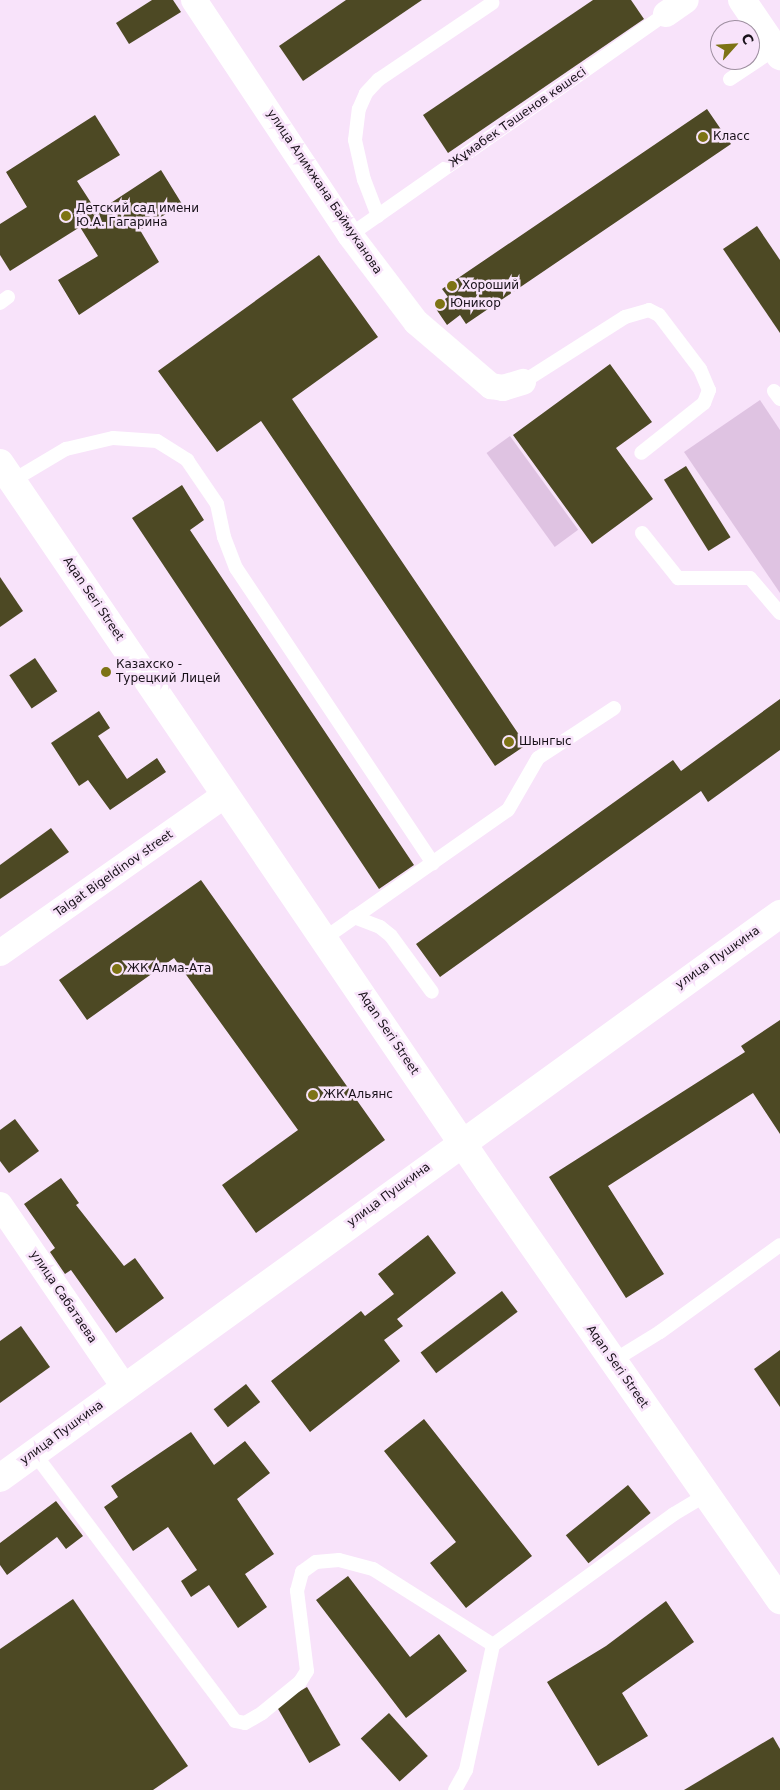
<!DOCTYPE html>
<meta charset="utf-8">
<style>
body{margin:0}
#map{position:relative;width:780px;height:1790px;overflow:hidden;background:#f8e3fa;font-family:"DejaVu Sans",sans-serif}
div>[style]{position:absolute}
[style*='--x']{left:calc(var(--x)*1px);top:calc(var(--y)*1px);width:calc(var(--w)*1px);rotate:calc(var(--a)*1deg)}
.green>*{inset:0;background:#dfc3e2;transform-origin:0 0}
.building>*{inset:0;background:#4d4924;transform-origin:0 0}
.service>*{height:14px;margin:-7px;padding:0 7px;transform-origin:7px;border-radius:7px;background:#fff}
.minor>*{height:26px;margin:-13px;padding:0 13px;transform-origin:13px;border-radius:13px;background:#fff}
.tertiary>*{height:28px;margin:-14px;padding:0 14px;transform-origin:14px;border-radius:14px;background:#fff}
.dots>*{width:14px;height:14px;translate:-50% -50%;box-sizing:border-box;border:2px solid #f8e3fa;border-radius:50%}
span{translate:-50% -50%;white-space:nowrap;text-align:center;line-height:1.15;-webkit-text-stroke:5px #f8e3fa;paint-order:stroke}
.street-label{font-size:12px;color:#181119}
.poi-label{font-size:12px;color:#181119}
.left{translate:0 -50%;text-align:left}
.north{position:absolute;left:710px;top:20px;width:50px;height:50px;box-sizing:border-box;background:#f8e3fa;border:1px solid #9e8fa0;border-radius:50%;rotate:64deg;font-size:14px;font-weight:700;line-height:20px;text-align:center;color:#181119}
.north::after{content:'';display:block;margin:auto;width:18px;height:22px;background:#7d7315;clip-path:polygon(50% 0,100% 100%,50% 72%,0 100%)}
</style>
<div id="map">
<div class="green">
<div style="clip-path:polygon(760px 400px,780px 430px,780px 593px,684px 452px)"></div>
<div style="left:510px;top:436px;width:116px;height:29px;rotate:54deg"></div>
</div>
<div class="building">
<div style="clip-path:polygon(152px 0,173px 0,181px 12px,129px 44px,116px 23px)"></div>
<div style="clip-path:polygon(346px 0,422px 0,303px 81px,279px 46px)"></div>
<div style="clip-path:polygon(593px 0,631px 0,644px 19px,448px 153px,423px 115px)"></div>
<div style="clip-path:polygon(707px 109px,731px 144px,466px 324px,460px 315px,447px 325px,434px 306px,448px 297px,442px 289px)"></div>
<div style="clip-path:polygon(95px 115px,120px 155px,77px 181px,97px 212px,161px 170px,182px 204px,140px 230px,159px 262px,79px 315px,58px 280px,98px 256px,80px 227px,10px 271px,0 255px,0 224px,27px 207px,6px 172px)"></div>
<div style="clip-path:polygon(757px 226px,780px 260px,780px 333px,723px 249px)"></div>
<div style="clip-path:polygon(319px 255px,378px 337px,292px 399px,526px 745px,495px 766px,261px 421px,217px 452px,158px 371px)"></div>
<div style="clip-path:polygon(610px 364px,652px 422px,616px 448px,653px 499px,592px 544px,513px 435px)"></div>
<div style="left:686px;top:466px;width:84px;height:26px;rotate:58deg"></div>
<div style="clip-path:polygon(182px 485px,204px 520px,190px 530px,414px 865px,379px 889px,132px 518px)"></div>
<div style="clip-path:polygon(0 577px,23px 611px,0 627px)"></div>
<div style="left:35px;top:658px;width:40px;height:31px;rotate:56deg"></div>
<div style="clip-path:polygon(780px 699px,780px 750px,708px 802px,701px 791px,440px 977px,416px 944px,673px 760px,681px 771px)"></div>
<div style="clip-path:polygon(99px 711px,110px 728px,98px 736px,127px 779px,157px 758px,166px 772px,110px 810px,88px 780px,79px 786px,51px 743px)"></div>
<div style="clip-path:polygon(51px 828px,69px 852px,0 899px,0 865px)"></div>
<div style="clip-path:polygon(201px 880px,385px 1140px,256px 1233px,222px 1185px,298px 1130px,174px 958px,87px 1020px,59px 980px)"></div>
<div style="clip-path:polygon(780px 1020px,780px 1134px,753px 1093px,608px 1186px,664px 1274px,626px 1298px,549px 1177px,745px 1052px,741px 1046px)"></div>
<div style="clip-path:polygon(15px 1119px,39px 1151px,9px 1173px,0 1161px,0 1130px)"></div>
<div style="clip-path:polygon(61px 1178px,79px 1203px,76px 1205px,124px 1266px,135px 1258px,164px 1298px,116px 1333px,71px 1270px,65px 1274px,50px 1252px,55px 1248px,24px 1204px)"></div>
<div style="clip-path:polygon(428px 1235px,456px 1273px,397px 1319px,403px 1326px,384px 1340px,400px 1361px,310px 1432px,271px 1381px,361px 1311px,365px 1316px,394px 1294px,378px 1274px)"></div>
<div style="left:502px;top:1291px;width:26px;height:102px;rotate:53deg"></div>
<div style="clip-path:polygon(21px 1326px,50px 1367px,0 1403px,0 1341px)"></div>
<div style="clip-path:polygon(780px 1350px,780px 1407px,754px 1369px)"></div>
<div style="left:246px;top:1384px;width:23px;height:41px;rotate:52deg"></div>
<div style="clip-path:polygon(424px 1419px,532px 1556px,466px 1608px,430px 1563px,456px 1542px,384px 1451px)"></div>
<div style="clip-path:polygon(191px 1432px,214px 1465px,245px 1441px,270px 1473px,237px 1499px,274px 1554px,245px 1574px,267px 1607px,238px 1628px,209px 1585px,191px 1597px,181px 1581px,197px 1570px,168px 1527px,133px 1551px,104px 1507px,118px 1497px,111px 1486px)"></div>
<div style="left:628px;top:1485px;width:36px;height:80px;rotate:51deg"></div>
<div style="clip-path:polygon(56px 1501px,83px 1536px,66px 1549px,57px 1537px,7px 1575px,0 1565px,0 1543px)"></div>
<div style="clip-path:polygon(348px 1576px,410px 1657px,439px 1634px,467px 1671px,406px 1718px,316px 1600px)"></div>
<div style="clip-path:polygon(73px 1599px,188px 1766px,153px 1790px,0 1790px,0 1649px)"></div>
<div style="clip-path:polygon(666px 1601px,694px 1642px,622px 1693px,648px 1736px,598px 1766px,547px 1682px,606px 1646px)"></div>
<div style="left:307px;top:1687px;width:67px;height:36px;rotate:60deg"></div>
<div style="left:389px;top:1713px;width:58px;height:38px;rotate:48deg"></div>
<div style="clip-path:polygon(773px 1737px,780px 1749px,780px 1790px,684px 1790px)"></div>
</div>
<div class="service">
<div style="--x:730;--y:79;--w:54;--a:-33.7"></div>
<div style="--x:378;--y:216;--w:39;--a:-111"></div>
<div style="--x:364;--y:180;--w:41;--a:-102.7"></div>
<div style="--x:355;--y:140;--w:31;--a:-83"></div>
<div style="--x:359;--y:109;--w:17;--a:-66"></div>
<div style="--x:366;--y:93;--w:18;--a:-47"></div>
<div style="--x:378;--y:80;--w:138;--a:-34"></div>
<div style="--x:350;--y:235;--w:386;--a:-35"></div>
<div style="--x:0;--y:303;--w:10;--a:-37"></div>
<div style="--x:523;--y:382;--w:121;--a:-32.5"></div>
<div style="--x:625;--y:317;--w:25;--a:-16"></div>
<div style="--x:649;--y:310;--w:11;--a:27"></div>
<div style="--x:659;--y:315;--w:68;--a:52.8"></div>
<div style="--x:700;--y:369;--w:23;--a:67"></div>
<div style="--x:709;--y:390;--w:14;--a:111"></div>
<div style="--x:704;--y:403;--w:80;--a:141.6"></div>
<div style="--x:774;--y:391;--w:10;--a:53"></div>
<div style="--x:12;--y:481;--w:63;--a:-30.7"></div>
<div style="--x:66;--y:449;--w:48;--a:-13.2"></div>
<div style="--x:113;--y:438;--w:44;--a:3.9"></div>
<div style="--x:157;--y:441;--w:36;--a:32"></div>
<div style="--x:187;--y:460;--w:53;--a:55.7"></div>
<div style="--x:217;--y:504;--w:34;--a:78"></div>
<div style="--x:224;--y:537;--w:33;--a:69"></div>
<div style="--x:236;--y:568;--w:355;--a:56.3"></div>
<div style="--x:642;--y:533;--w:58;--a:51.3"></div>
<div style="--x:678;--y:578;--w:72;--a:0"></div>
<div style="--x:750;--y:578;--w:46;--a:49.4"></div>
<div style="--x:354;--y:917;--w:28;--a:21"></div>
<div style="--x:380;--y:927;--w:14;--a:39"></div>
<div style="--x:391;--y:936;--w:69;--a:53.8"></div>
<div style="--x:325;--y:938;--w:223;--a:-35"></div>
<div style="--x:508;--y:810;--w:60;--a:-60"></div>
<div style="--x:538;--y:758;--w:91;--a:-33.3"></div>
<div style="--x:613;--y:1361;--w:55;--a:-31.7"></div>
<div style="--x:660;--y:1332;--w:148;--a:-35.9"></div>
<div style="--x:34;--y:1453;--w:335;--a:53.1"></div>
<div style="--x:235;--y:1721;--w:10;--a:11"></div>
<div style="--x:245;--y:1723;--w:20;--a:-30"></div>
<div style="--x:262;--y:1713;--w:49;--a:-39.2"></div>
<div style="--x:300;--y:1682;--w:13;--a:-58"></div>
<div style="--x:307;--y:1671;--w:81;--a:-97.1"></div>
<div style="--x:297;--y:1591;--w:20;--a:-75"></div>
<div style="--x:302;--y:1572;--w:17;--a:-36"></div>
<div style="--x:316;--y:1562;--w:23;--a:-5"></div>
<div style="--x:339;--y:1560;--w:35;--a:15"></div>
<div style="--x:373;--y:1569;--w:142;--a:32.3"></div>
<div style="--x:455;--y:1790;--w:23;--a:-61"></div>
<div style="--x:466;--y:1770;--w:128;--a:-77.8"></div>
<div style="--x:493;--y:1645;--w:223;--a:-35.9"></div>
<div style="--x:674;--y:1514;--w:39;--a:-31"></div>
</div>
<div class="minor">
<div style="--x:194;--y:0;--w:282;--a:56.4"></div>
<div style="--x:350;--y:235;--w:109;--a:52.8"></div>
<div style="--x:416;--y:322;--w:99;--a:40.5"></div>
<div style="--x:491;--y:386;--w:12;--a:9"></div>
<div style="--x:503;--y:388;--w:21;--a:-17"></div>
<div style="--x:666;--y:14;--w:24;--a:-35"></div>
<div style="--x:0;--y:953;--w:276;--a:-35.1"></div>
<div style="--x:0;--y:1205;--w:222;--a:55.7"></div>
</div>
<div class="tertiary">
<div style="--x:742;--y:0;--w:68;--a:55.8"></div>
<div style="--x:0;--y:463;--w:868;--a:55.8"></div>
<div style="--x:488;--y:1181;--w:511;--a:55.13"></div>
<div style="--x:0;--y:1478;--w:963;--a:-35.87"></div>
</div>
<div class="dots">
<div style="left:703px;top:137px;background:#7d7315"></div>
<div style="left:66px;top:216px;background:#7d7315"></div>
<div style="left:452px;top:286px;background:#7d7315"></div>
<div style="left:440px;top:304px;background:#7d7315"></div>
<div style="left:106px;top:672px;background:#7d7315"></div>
<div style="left:509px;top:742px;background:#7d7315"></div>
<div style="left:117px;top:969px;background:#7d7315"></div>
<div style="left:313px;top:1095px;background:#7d7315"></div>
</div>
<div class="street-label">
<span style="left:518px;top:118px;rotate:-35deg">Жұмабек Тәшенов көшесі</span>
<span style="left:324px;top:192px;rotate:56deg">улица Алимжана Баймуканова</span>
<span style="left:93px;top:599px;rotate:56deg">Aqan Seri Street</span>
<span style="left:114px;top:874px;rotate:-35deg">Talgat Bigeldinov street</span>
<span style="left:718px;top:958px;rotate:-35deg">улица Пушкина</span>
<span style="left:388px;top:1033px;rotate:56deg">Aqan Seri Street</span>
<span style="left:389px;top:1195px;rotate:-36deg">улица Пушкина</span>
<span style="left:63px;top:1297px;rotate:56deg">улица Сабатаева</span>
<span style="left:617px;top:1367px;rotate:55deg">Aqan Seri Street</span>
<span style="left:62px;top:1433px;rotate:-36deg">улица Пушкина</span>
</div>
<div class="poi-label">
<span class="left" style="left:713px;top:137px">Класс</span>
<span class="left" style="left:76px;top:216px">Детский сад имени<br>Ю.А. Гагарина</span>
<span class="left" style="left:462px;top:286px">Хороший</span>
<span class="left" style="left:450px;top:304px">Юникор</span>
<span class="left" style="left:116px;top:672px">Казахско -<br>Турецкий Лицей</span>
<span class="left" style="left:519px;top:742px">Шынгыс</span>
<span class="left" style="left:127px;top:969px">ЖК Алма-Ата</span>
<span class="left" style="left:323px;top:1095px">ЖК Альянс</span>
</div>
<div class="north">С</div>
</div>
